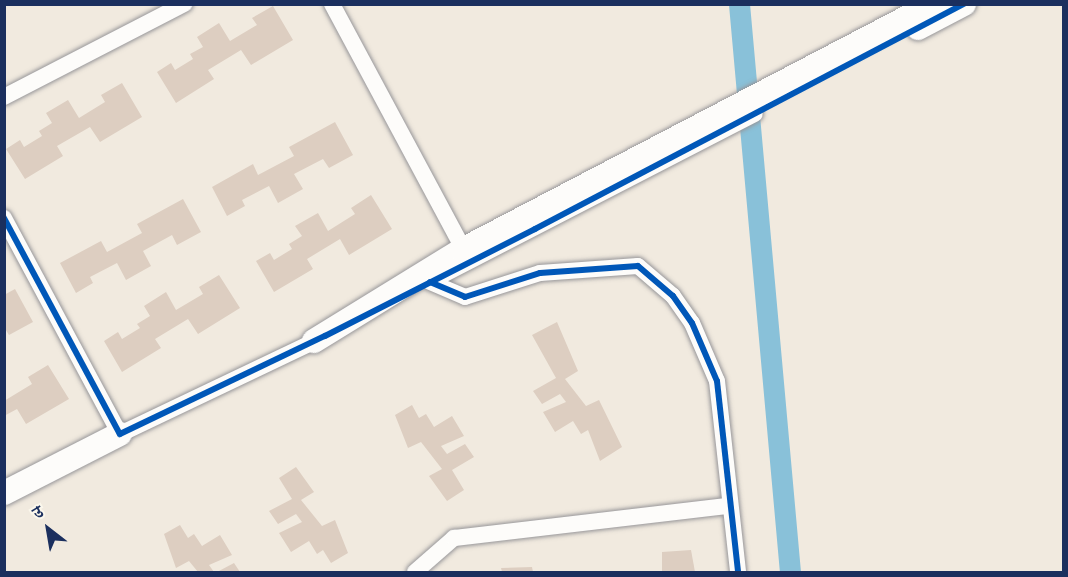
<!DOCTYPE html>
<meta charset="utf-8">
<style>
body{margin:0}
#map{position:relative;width:1068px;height:577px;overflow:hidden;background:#f1eadf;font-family:Dekko,"Playpen Sans Deva",sans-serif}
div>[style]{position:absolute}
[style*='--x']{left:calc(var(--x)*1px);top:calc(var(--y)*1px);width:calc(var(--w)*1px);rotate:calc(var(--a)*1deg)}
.canal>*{height:21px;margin:-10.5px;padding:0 10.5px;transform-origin:10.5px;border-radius:10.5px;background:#89c1d9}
.building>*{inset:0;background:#ddcec1}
.roads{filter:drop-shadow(0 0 2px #979699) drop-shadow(0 0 2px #979699)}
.street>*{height:16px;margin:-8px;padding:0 8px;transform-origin:8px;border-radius:8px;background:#fdfcfa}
.secondary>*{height:24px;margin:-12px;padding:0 12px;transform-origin:12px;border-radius:12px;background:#fdfcfa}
.cycleway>*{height:6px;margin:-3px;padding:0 3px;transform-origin:3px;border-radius:3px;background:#0057b8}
span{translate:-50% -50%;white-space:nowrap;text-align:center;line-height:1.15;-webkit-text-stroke:4.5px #fbf7ec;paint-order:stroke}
.frame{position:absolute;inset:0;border:6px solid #1b2f5e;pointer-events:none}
.north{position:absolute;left:18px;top:499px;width:60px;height:60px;-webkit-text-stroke:4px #fbf7ec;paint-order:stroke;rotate:329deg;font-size:16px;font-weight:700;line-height:24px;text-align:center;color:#1b2f5e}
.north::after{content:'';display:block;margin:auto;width:21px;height:27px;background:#1b2f5e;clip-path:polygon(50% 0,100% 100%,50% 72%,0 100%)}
</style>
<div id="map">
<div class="canal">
<div style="--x:739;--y:4;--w:570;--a:84.87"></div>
</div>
<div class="building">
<div style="clip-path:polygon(273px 6px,293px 40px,251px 65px,241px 50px,208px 70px,214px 79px,176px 103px,157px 72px,171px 63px,175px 70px,193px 59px,190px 54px,203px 47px,197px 37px,219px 23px,230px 41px,257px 25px,252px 18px)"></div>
<div style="clip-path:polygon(122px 83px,142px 117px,100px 142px,90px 127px,57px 146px,63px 156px,25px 179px,6px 149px,20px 140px,24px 147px,42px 136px,39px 131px,52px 123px,46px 113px,68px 100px,79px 118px,105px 102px,101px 95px)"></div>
<div style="clip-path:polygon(335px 122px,353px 155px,329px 168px,323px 159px,294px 174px,303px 189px,278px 203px,269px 186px,242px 200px,245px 206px,227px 216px,212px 187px,253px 164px,258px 175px,294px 156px,289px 147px)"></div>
<div style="clip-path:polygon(371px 195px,392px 229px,349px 255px,340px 239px,307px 259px,313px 269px,274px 292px,256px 261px,270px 253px,274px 260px,292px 249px,289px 244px,302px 236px,295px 226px,318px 213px,328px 231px,355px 214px,351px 208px)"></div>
<div style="clip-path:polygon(183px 199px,201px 232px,177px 245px,172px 235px,143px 251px,151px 266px,126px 280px,117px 263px,90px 277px,93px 283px,76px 293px,60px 263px,101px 241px,107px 252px,142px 233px,137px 224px)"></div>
<div style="clip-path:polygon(219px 275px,240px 308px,198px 334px,188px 319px,155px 339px,161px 348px,122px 372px,104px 341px,118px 332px,122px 339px,140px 328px,137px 324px,150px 316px,144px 306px,166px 292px,176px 310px,203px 294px,199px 287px)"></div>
<div style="clip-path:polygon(15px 289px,33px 322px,9px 335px,4px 327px,4px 295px)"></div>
<div style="clip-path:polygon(557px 322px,578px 371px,565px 379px,586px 406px,599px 400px,622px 447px,600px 461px,588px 430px,581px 434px,573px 421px,555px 432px,543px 412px,566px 402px,560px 394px,542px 404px,533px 391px,556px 378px,532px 335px)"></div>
<div style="clip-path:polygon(48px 365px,69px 399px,26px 424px,17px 409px,4px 416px,4px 401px,32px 384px,28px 377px)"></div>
<div style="clip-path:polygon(412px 405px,419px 418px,426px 414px,434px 427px,452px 416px,464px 436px,441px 446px,447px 454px,465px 444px,474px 457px,452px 470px,464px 490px,447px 501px,429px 476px,442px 469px,421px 442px,408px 448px,395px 415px)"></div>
<div style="clip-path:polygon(296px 467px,314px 492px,301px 500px,322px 526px,335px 520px,348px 553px,331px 563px,323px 550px,317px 554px,309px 541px,291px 552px,279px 533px,302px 522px,296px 514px,278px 524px,269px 511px,292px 499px,279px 478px)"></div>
<div style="clip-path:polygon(180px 525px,188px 538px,194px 534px,202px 546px,220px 535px,232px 555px,209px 565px,214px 572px,198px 572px,189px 561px,176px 568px,164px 534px)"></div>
<div style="clip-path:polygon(691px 550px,695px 572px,662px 572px,662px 552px)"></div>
<div style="clip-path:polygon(234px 563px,240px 572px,217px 572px)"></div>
<div style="clip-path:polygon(532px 567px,533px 572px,502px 572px,501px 568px)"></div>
</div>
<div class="roads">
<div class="street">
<div style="--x:332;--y:4;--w:288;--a:61.8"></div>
<div style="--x:4;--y:97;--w:203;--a:-27.3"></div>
<div style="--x:4;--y:218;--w:245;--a:61.8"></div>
<div style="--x:120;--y:434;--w:225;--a:-25.5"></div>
<div style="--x:433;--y:280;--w:362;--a:-27.3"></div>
<div style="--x:430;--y:282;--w:38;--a:23"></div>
<div style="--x:465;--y:297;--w:79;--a:-17.7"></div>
<div style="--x:540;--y:273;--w:98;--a:-4.1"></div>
<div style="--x:638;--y:266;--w:46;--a:40.6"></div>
<div style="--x:673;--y:296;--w:33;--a:55"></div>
<div style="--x:692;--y:323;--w:63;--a:66.7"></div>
<div style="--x:717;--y:381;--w:192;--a:83.7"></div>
<div style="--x:415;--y:572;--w:52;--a:-41.1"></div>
<div style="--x:454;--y:538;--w:273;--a:-6.7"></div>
</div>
<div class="secondary">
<div style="--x:918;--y:28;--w:52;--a:-27.6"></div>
<div style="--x:314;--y:341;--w:174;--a:-31.6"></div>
<div style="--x:462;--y:250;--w:531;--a:-27.58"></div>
<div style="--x:4;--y:493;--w:130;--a:-27"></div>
</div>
</div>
<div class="cycleway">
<div style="--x:4;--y:218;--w:245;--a:61.8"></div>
<div style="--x:120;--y:434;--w:227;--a:-25.6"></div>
<div style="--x:325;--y:336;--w:236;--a:-27"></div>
<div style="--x:535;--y:229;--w:484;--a:-27.7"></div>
<div style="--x:430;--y:282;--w:38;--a:23"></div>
<div style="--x:465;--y:297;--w:79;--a:-17.7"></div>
<div style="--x:540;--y:273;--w:98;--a:-4.1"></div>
<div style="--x:638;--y:266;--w:46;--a:40.6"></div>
<div style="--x:673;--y:296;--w:33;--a:55"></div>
<div style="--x:692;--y:323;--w:63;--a:66.7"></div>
<div style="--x:717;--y:381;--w:192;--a:83.7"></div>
</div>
<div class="frame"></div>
<div class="north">उ</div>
</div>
